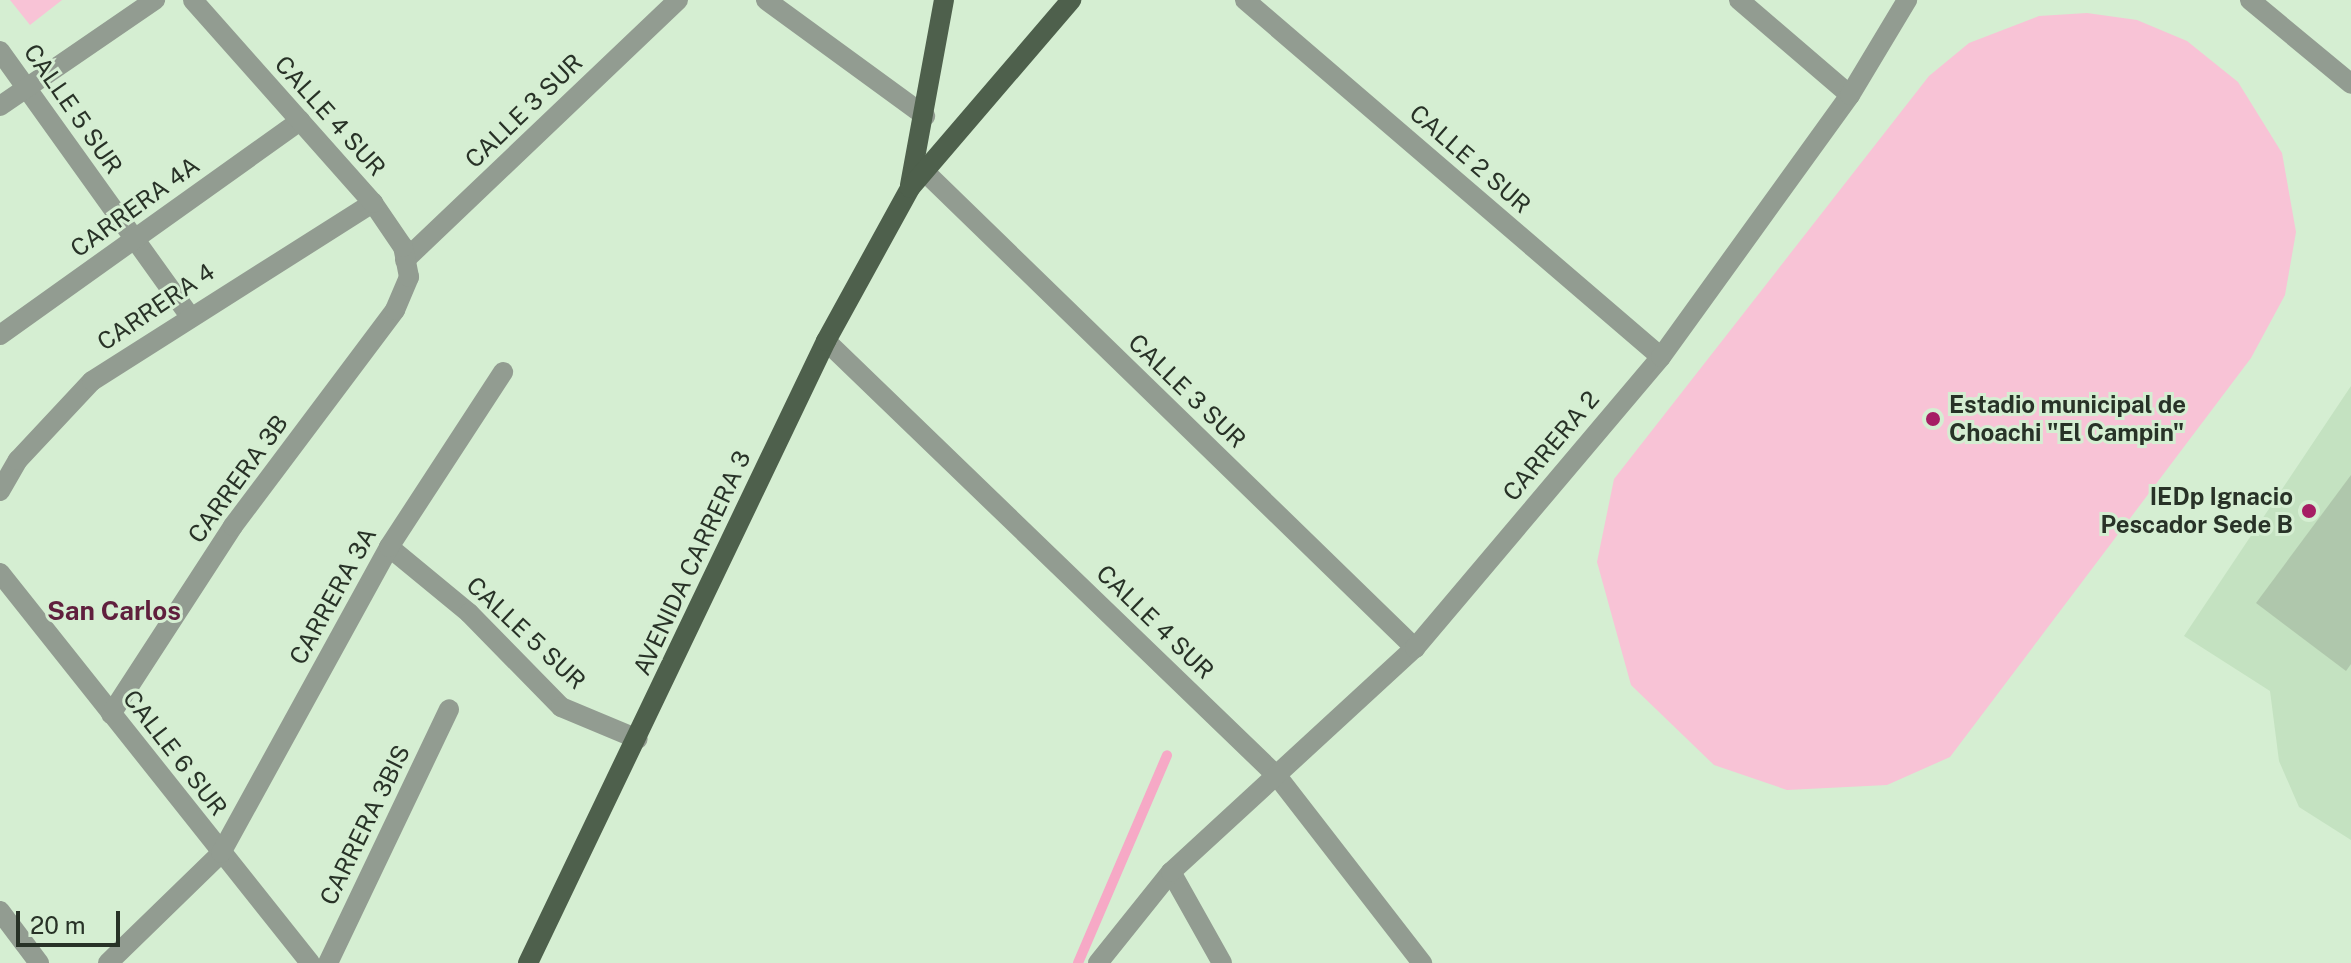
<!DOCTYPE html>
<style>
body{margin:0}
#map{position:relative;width:2351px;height:963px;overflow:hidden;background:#d5eed2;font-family:"Public Sans",sans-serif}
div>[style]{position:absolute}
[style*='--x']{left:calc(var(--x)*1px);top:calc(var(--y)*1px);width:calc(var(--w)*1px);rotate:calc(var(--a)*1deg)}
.built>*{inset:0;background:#c4e2c1}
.green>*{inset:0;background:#f8c3d6}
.stream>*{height:10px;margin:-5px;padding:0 5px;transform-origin:5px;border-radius:5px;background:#f6a9c6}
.building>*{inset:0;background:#afc7ac}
.minor>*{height:20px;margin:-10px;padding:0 10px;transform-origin:10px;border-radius:10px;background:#929c91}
.major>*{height:20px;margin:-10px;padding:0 10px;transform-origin:10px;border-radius:10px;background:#4e604c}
.dots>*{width:22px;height:22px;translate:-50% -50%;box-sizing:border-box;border:4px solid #d5eed2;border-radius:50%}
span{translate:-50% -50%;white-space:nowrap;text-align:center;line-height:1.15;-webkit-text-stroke:6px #d5eed2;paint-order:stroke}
.street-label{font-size:24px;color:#283227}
.poi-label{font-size:24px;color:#283227;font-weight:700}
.left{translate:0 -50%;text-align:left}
.right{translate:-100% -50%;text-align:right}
.neighbourhood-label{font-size:26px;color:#601f3d;font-weight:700}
.scale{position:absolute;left:16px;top:911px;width:104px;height:36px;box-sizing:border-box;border:4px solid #283227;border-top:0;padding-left:10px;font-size:24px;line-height:28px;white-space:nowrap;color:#283227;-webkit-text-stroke:6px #d5eed2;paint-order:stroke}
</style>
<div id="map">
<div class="built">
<div style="clip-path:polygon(2351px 386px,2351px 840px,2299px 807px,2279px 761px,2270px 691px,2184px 636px)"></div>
</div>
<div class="green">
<div style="clip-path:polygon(10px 0,62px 0,30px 25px)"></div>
<div style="clip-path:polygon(2087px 13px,2137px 20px,2187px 41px,2238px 82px,2282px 153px,2296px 232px,2285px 295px,2251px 358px,1950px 757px,1887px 785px,1787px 790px,1714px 765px,1631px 685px,1597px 562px,1614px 479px,1929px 76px,1969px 43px,2039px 16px)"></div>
</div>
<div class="stream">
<div style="--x:1078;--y:963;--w:226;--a:-66.8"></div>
</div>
<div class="building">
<div style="clip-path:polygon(2351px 475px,2351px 664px,2346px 671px,2256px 603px)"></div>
</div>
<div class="minor">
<div style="--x:766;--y:0;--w:197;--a:36.1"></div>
<div style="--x:1245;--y:0;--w:548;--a:40.64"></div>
<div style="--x:1739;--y:0;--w:146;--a:40.6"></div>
<div style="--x:2250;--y:0;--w:131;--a:39.7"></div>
<div style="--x:0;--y:51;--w:323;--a:54.4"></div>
<div style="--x:0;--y:106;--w:188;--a:-34.4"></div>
<div style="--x:924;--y:171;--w:685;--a:44.17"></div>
<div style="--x:405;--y:260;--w:377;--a:-43.6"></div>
<div style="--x:0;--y:335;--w:369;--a:-35.5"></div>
<div style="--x:826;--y:341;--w:627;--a:43.97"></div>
<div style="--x:1277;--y:776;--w:237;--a:52.2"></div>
<div style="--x:0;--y:491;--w:36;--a:-60"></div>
<div style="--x:18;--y:460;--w:108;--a:-46.9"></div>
<div style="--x:92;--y:381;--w:333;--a:-32.4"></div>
<div style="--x:389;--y:547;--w:104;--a:39.5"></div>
<div style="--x:469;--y:613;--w:132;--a:45.6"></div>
<div style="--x:561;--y:707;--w:83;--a:22.6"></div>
<div style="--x:0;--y:573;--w:498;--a:51.5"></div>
<div style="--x:111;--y:714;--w:224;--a:-57"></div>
<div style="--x:233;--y:526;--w:270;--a:-53.1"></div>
<div style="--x:395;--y:310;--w:36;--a:-67"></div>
<div style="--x:409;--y:277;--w:31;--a:-101"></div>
<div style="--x:403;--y:247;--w:53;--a:-124.3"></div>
<div style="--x:373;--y:203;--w:271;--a:-131.6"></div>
<div style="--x:1171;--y:872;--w:104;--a:60.7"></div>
<div style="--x:0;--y:911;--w:65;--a:53.1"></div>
<div style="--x:108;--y:963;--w:158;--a:-44.2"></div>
<div style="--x:221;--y:853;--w:349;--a:-61.2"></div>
<div style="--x:389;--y:547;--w:209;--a:-56.9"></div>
<div style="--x:328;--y:963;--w:281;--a:-64.5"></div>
<div style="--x:1098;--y:963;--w:117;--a:-51.3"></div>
<div style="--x:1171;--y:872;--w:331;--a:-42.6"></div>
<div style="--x:1415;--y:648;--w:381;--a:-49.8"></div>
<div style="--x:1661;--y:357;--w:323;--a:-54.2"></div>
<div style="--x:1850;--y:95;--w:111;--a:-59"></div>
</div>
<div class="major">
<div style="--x:910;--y:185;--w:188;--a:-79.6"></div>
<div style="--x:528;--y:963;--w:690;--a:-64.4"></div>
<div style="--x:826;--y:341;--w:175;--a:-61.2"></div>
<div style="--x:910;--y:188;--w:248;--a:-49.4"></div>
</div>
<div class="dots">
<div style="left:1933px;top:419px;background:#a61d64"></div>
<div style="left:2309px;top:511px;background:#a61d64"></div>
</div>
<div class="street-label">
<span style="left:73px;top:109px;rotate:55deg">CALLE 5 SUR</span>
<span style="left:524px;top:111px;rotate:-44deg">CALLE 3 SUR</span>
<span style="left:330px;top:116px;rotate:48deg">CALLE 4 SUR</span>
<span style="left:1470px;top:159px;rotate:41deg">CALLE 2 SUR</span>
<span style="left:135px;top:207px;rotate:-36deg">CARRERA 4A</span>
<span style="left:156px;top:307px;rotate:-34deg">CARRERA 4</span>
<span style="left:1187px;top:391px;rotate:44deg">CALLE 3 SUR</span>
<span style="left:1551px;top:446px;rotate:-50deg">CARRERA 2</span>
<span style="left:238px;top:479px;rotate:-54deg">CARRERA 3B</span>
<span style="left:692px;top:563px;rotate:-65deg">AVENIDA CARRERA 3</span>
<span style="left:333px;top:596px;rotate:-61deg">CARRERA 3A</span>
<span style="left:1155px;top:622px;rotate:44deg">CALLE 4 SUR</span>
<span style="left:526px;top:633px;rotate:43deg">CALLE 5 SUR</span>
<span style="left:175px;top:753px;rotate:52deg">CALLE 6 SUR</span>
<span style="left:365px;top:825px;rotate:-64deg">CARRERA 3BIS</span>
</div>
<div class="poi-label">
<span class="left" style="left:1949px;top:419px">Estadio municipal de<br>Choachi "El Campin"</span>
<span class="right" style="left:2293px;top:511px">IEDp Ignacio<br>Pescador Sede B</span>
</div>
<div class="neighbourhood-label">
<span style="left:114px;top:611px">San Carlos</span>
</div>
<div class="scale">20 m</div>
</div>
